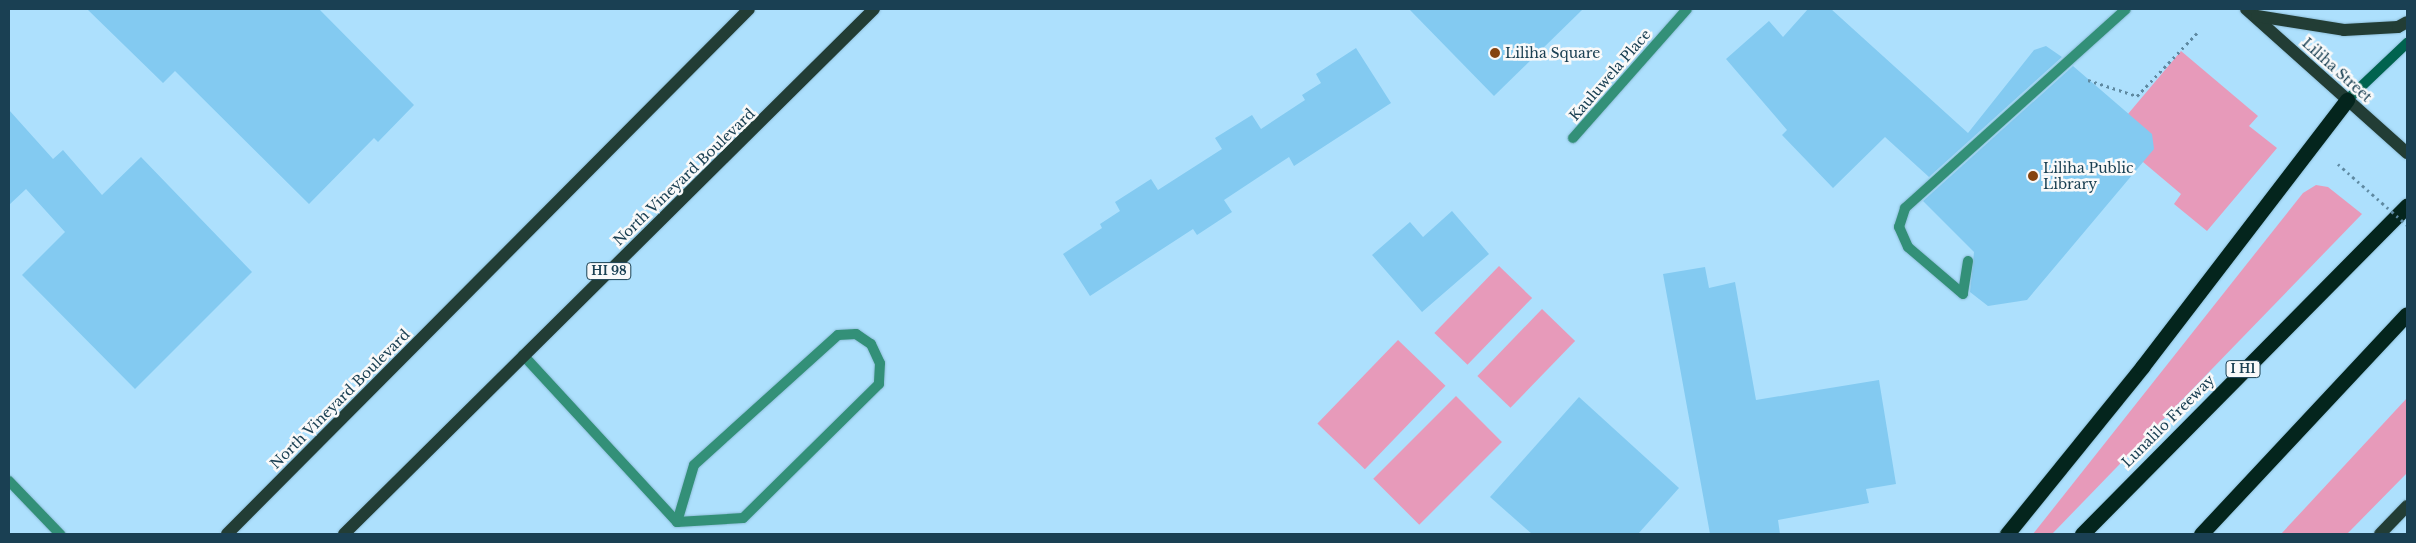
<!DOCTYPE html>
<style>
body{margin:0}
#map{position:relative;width:2416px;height:543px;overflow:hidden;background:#ade0fd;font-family:"Libre Baskerville",serif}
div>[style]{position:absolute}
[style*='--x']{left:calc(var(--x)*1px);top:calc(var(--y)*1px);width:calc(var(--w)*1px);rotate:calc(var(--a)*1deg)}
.green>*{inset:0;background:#e79aba;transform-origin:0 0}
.building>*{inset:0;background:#83caf1}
.path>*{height:3px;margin-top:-1.5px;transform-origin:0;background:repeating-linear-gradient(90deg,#5e89a1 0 2.5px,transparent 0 6.5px)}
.roads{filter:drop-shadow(0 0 1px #8dbdd8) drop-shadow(0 0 1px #8dbdd8)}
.service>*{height:10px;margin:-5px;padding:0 5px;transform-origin:5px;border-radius:5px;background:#339078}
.minor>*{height:10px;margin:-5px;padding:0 5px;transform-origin:5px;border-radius:5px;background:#339078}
.tertiary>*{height:10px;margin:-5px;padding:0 5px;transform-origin:5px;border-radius:5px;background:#339078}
.secondary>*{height:10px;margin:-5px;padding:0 5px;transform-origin:5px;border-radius:5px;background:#00634f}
.primary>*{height:12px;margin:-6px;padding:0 6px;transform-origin:6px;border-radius:6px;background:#223d35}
.motorway>*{height:15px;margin:-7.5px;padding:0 7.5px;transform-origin:7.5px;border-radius:7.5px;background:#04251d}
.path-bridge>*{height:3px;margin-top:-1.5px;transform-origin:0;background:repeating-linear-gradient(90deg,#5e89a1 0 2.5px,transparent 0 6.5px)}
.dots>*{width:14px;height:14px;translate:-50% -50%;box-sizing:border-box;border:2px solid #f9f9f9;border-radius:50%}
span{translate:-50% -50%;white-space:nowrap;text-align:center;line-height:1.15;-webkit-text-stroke:5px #f9f9f9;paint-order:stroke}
.shield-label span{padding:1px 4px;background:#f9f9f9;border:1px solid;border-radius:4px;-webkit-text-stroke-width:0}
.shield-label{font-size:12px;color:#1a4053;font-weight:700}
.poi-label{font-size:14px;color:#1a4053}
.left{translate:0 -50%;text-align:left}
.street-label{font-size:14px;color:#1a4053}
.frame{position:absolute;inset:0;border:10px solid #1a4053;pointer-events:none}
</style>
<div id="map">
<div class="green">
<div style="clip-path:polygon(2181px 51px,2258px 116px,2249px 126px,2277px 148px,2207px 231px,2174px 204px,2181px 194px,2124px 146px,2117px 127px)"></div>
<div style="clip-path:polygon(2316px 185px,2328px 187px,2362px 214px,2052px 534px,2033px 534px,2303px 193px)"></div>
<div style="left:1499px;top:266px;width:46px;height:93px;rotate:44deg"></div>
<div style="left:1542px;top:309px;width:46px;height:93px;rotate:44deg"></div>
<div style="left:1398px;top:340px;width:66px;height:116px;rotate:44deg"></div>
<div style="left:1456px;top:396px;width:65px;height:117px;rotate:45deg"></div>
<div style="clip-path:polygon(2407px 398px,2407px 473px,2347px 534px,2281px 534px)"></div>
</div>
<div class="building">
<div style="clip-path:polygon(87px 9px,319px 9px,414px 105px,378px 142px,374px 138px,309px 204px,175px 71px,163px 83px)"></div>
<div style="clip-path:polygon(1409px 9px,1583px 9px,1494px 96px)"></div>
<div style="clip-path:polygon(1808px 9px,1831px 9px,1968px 133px,2034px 50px,2046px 46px,2062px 57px,1929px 177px,1885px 137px,1833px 188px,1782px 135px,1787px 130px,1726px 59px,1769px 21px,1783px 37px)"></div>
<div style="clip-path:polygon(1356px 48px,1391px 103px,1294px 166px,1289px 157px,1224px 200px,1232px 212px,1197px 235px,1193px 229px,1090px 296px,1063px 254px,1102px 228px,1100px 224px,1120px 211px,1115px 202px,1151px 179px,1158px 190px,1222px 149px,1215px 138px,1252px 115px,1261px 129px,1305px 100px,1302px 95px,1321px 83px,1316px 74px)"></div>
<div style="clip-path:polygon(2073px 66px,2152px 134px,2154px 149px,2027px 300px,1988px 306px,1970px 292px,1974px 252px,1923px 201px)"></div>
<div style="clip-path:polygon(9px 110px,53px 159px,63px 150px,102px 195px,141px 157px,252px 272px,135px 389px,22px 275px,65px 232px,26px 189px,9px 205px)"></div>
<div style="clip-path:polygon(1452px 211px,1489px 254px,1422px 312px,1372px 255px,1410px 222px,1423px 237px)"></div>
<div style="clip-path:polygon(1705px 267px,1709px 288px,1735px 282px,1756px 400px,1879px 380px,1896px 484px,1866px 489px,1869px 503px,1778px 520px,1780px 534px,1710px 534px,1663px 274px)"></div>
<div style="clip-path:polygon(1579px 397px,1679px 488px,1638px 534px,1532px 534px,1490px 497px)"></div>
</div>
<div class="path">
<div style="--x:2088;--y:80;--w:52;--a:18.1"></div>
<div style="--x:2137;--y:96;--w:87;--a:-46.4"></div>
</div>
<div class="roads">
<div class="service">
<div style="--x:1968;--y:261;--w:33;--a:99"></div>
<div style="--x:1963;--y:294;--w:72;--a:-139.5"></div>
<div style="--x:1908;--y:247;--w:22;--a:-114"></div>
<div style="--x:1899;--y:227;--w:20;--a:-72"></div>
<div style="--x:1905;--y:208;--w:297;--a:-42"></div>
<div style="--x:856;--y:334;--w:18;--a:34"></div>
<div style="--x:871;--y:344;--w:21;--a:65"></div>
<div style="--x:880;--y:363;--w:21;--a:93"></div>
<div style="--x:879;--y:384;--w:191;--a:135.4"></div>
<div style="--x:743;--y:518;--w:66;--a:176.5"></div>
<div style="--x:677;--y:522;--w:59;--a:-73.4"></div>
<div style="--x:694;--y:465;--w:194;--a:-42.1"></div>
<div style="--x:838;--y:335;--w:18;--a:-3"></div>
<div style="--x:523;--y:355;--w:227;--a:47.3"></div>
</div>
<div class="minor">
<div style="--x:1573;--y:138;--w:172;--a:-48.5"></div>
</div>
<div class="tertiary">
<div style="--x:9;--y:481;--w:74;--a:46.1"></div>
</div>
<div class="secondary">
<div style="--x:2347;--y:100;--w:83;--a:-43.5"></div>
</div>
<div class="primary">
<div style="--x:2246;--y:9;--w:216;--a:41.8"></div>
<div style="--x:2257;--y:16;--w:88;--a:9.1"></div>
<div style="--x:2344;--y:30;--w:54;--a:-3.2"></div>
<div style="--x:2398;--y:27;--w:10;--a:-29"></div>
<div style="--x:227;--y:534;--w:740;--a:-45.16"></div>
<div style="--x:344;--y:534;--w:746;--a:-44.73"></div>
<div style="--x:2380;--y:534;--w:39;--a:-46"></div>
</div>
<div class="motorway">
<div style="--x:2007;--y:534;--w:215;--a:-51"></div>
<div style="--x:2142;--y:367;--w:337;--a:-52.5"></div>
<div style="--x:2082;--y:534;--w:462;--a:-45.3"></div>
<div style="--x:2201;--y:534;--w:301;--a:-46.9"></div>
</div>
</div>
<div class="path-bridge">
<div style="--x:2338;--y:164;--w:92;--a:41.5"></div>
</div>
<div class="dots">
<div style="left:1495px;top:53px;background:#854410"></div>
<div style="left:2033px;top:176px;background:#854410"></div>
</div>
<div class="shield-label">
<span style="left:609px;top:271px">HI 98</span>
<span style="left:2243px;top:369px">I H1</span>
</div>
<div class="poi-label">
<span class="left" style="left:1505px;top:53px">Liliha Square</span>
<span class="left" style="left:2043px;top:176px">Liliha Public<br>Library</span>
</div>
<div class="street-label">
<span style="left:2337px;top:70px;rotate:42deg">Liliha Street</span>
<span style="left:1610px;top:75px;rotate:-49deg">Kauluwela Place</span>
<span style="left:684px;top:177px;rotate:-44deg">North Vineyard Boulevard</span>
<span style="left:340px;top:399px;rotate:-45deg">North Vineyard Boulevard</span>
<span style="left:2168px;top:421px;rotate:-45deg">Lunalilo Freeway</span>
</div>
<div class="frame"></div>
</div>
